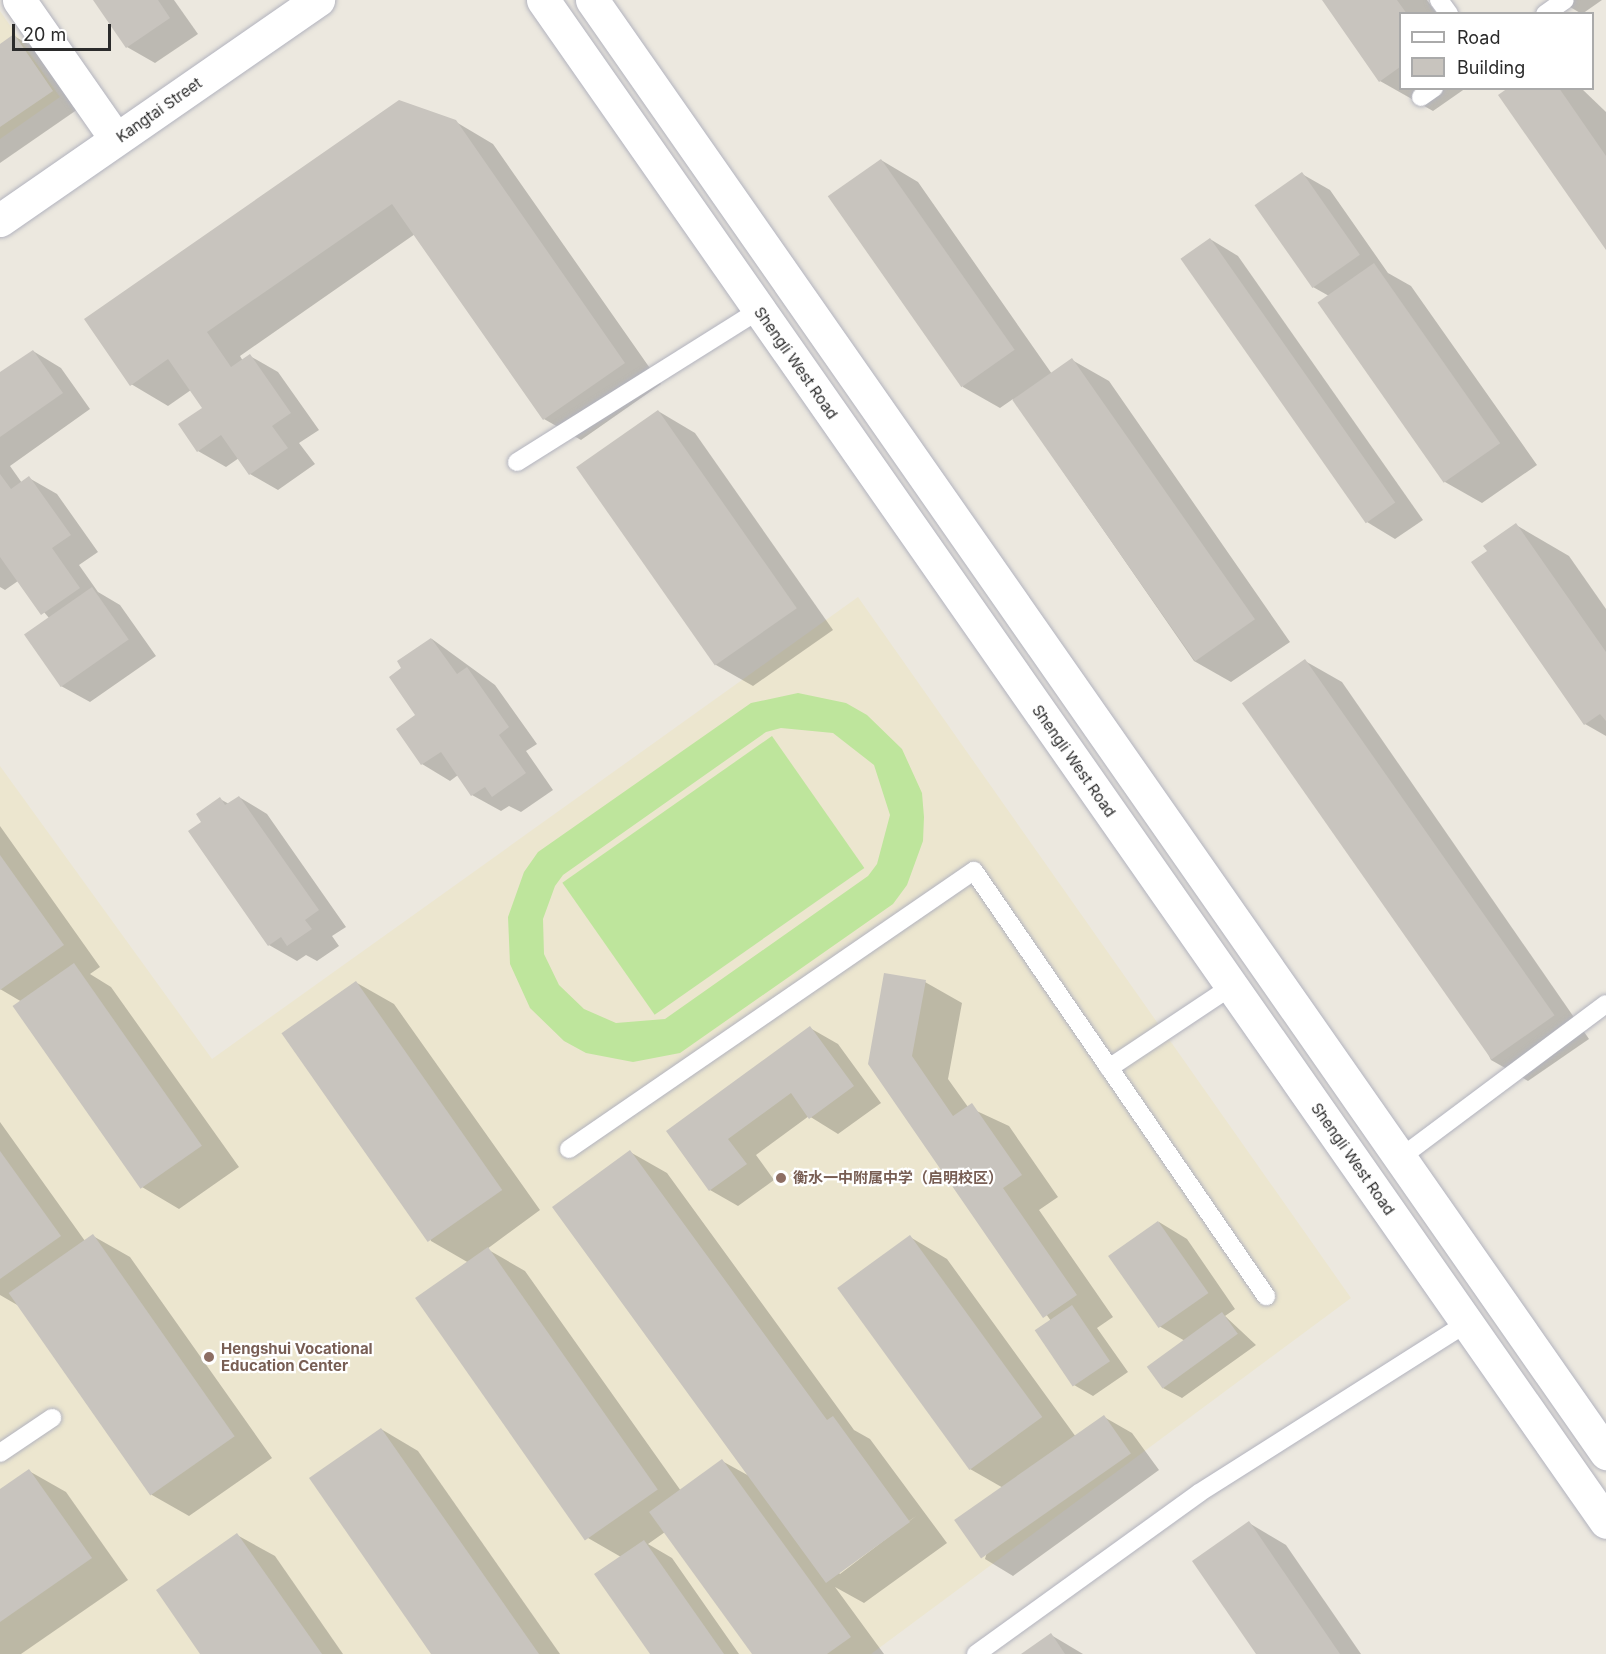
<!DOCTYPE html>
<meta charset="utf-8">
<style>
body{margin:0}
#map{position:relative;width:1606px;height:1654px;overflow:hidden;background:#ece8df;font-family:Inter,"Noto Sans SC",sans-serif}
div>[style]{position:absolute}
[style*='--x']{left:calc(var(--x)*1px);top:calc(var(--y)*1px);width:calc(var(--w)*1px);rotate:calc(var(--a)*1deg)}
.education>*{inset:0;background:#ece6cf}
.pitch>*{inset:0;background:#bee59c;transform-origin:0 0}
.shadow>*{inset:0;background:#0003}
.building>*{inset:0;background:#c8c4be;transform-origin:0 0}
.roads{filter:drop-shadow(0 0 2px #b2b3be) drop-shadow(0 0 2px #b2b3be)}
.service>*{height:18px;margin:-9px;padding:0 9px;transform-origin:9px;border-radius:9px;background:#fff}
.minor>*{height:33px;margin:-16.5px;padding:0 16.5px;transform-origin:16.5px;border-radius:16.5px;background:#fff}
.tertiary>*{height:33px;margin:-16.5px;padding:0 16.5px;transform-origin:16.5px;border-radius:16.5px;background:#fff}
.secondary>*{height:33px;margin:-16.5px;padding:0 16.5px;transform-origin:16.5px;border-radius:16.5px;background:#fff}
.dots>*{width:16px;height:16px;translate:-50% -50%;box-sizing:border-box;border:3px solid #fff;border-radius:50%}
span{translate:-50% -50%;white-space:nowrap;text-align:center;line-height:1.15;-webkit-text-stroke:4.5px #fff;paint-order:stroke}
.street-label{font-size:15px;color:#2b2b2b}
.education-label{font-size:15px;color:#785e54;font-weight:700}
.left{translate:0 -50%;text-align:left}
.legend{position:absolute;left:1399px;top:12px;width:195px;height:78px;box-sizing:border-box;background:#fff;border:2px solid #aaa;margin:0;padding:8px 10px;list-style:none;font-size:18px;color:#2b2b2b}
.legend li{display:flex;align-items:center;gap:12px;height:30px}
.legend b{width:30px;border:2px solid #aaa}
.scale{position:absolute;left:12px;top:24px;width:99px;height:27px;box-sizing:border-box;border:3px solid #2b2b2b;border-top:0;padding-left:8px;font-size:18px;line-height:21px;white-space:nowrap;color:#2b2b2b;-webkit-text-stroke:4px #fff;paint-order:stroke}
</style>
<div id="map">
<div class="education">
<div style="clip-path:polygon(0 11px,60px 97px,0 139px)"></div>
<div style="clip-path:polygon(858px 597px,1351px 1298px,871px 1654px,0 1654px,0 766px,212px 1059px)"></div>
</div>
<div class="pitch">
<div style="clip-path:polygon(evenodd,798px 693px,846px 703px,867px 715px,902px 749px,922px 793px,924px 817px,923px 841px,907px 885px,893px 904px,680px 1053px,633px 1062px,586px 1053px,564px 1041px,530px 1008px,510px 964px,508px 917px,524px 872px,538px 852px,751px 703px,798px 693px,781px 728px,833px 733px,874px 765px,890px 815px,877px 864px,868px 876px,665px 1019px,616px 1023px,584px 1009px,559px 985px,544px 954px,543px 919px,555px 886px,563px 875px,766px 732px,781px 728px)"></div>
<div style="left:772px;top:736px;width:161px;height:256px;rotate:55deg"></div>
</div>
<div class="shadow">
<div style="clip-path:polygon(94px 0,174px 0,198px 34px,155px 63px,127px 47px)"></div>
<div style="clip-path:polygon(1324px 0,1427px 0,1437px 14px,1400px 14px,1400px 88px,1466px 88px,1433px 111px,1380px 81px)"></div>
<div style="clip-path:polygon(1558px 0,1602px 0,1582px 14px)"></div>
<div style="clip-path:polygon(14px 36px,42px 52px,81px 107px,0 163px,0 46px)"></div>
<div style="clip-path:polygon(1510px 88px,1581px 88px,1606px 112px,1606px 248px)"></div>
<div style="clip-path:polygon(456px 122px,493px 144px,661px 384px,581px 440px,544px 419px,415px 234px,240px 356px,243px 361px,250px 356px,278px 372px,319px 430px,299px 443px,315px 464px,278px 490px,250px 474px,239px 458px,226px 467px,198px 451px,204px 408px,191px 390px,168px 406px,131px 384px)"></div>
<div style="clip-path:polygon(881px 160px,918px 182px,1052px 374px,1072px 360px,1109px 381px,1290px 642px,1231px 682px,1194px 661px,1013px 399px,1000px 408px,963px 387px)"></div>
<div style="clip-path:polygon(1302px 174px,1330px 190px,1388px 273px,1411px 286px,1537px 465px,1482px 503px,1445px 482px,1329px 296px,1313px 287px,1256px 206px)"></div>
<div style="clip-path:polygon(1210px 239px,1238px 256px,1423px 520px,1395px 539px,1367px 522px)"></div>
<div style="clip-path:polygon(33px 351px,61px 368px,90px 409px,10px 466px,22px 483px,29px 478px,57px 494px,98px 552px,79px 565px,98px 592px,120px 605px,156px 656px,90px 702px,61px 686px,49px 618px,18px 581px,5px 590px,0 587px,0 374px)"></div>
<div style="clip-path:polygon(658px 411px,695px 433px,833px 630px,753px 686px,716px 665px)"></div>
<div style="clip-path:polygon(1516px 525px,1569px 556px,1606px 609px,1606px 736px,1585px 724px,1489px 552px)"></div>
<div style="clip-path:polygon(432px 639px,495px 685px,537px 744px,526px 751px,553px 790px,521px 812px,509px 806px,501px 811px,472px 795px,458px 775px,450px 781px,422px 764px,417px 716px,403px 668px)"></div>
<div style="clip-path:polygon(1305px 661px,1342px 682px,1589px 1039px,1528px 1081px,1491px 1060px)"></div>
<div style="clip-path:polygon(239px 797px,267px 814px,346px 927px,332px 936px,339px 946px,317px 961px,306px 955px,297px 961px,269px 945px,203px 822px,220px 799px,229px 804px)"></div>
<div style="clip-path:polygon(0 826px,100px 967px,90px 974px,111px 987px,239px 1167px,179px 1209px,142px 1187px,22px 1002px,0 989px)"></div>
<div style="clip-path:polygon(925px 982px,962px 1003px,948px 1079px,968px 1107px,1009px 1126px,1058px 1197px,1039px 1210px,1113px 1317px,1097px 1328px,1128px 1372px,1093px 1396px,1074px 1385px,1051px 1321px,869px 1064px)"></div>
<div style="clip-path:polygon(evenodd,357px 983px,394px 1004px,540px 1210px,487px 1249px,525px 1271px,681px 1491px,722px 1461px,751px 1477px,630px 1152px,667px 1173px,854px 1430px,870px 1439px,947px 1543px,864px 1603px,835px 1587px,884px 1654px,754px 1654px,665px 1532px,648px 1544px,672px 1558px,739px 1654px,652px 1654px,621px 1557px,588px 1538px,469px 1263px,431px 1241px,357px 983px,916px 1516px,840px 1574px,838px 1572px,916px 1516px)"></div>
<div style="clip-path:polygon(810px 1028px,838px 1044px,881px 1103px,838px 1134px,809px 1116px,756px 1155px,774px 1180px,738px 1206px,710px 1190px,668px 1132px)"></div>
<div style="clip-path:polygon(0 1122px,85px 1241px,93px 1236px,130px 1257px,272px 1458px,189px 1516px,152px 1495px,19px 1306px,0 1295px)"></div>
<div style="clip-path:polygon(1159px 1222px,1187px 1239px,1235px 1309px,1225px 1316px,1256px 1345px,1182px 1398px,1163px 1388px,1185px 1341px,1159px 1326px)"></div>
<div style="clip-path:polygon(910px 1237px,947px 1259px,1076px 1437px,1104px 1417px,1132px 1433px,1159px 1470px,1013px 1576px,985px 1559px,1005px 1489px,970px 1469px)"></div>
<div style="clip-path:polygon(381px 1429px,418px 1451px,560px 1654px,433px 1654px)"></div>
<div style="clip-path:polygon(29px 1471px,66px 1492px,128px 1580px,21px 1654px,0 1654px,0 1491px)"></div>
<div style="clip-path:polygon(1249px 1523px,1286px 1545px,1361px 1654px,1258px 1654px)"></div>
<div style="clip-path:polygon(237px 1535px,275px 1556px,343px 1654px,202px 1654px)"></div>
<div style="clip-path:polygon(1051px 1635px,1083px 1654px,1024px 1654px)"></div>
</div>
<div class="building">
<div style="clip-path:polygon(93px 0,158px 0,170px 18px,126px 48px)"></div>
<div style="clip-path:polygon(1322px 0,1397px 0,1407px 14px,1400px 14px,1400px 67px,1379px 82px)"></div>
<div style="clip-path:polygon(14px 34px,53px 91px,0 127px,0 44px)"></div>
<div style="clip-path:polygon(1508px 88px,1559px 88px,1606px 156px,1606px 250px,1498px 95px)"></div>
<div style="clip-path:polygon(399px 100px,456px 120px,625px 363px,543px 420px,392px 204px,207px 332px,231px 367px,250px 354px,291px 413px,272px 426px,288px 448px,249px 475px,221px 435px,197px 452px,178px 424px,202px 408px,168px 359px,130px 386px,84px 319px)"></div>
<div style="left:881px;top:159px;width:233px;height:65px;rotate:55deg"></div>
<div style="left:1302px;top:172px;width:101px;height:58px;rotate:55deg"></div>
<div style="left:1210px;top:238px;width:323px;height:36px;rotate:55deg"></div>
<div style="left:1374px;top:263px;width:220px;height:69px;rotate:55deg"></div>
<div style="clip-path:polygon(33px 350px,63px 393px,0 437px,0 372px)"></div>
<div style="left:1072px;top:358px;width:319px;height:73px;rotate:55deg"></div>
<div style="left:658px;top:410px;width:242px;height:100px;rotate:55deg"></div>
<div style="clip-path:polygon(0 474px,11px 489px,29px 476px,71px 535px,52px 548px,80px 588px,41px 615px,0 557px)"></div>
<div style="clip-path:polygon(1516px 523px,1606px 652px,1606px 721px,1600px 714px,1584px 725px,1471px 562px,1487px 551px,1483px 546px)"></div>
<div style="left:92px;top:587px;width:64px;height:83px;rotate:55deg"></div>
<div style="clip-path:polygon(431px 638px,457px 674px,467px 667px,509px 727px,499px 735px,526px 773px,492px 797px,485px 787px,471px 796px,441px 752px,421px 765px,396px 729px,415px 715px,389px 677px,401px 668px,397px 661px)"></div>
<div style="left:1305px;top:659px;width:435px;height:77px;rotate:55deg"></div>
<div style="clip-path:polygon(239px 796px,319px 910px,305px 920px,312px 929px,287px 946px,281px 937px,268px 946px,188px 831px,201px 822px,196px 814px,220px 797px,225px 805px)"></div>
<div style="clip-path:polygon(0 855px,64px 945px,0 990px)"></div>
<div style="left:74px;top:963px;width:223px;height:75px;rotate:55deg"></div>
<div style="clip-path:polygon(884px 973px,926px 980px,912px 1056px,953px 1116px,972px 1103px,1022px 1175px,1003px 1188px,1077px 1295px,1043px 1318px,868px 1064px)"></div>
<div style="left:356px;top:981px;width:255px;height:91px;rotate:55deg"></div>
<div style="clip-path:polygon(810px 1026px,854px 1086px,809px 1119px,791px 1093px,728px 1139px,747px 1164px,709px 1191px,666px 1131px)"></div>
<div style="clip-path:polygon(630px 1150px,827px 1420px,833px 1416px,910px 1522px,826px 1583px,552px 1207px)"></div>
<div style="clip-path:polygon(0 1151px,61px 1236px,0 1279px)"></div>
<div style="left:1158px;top:1221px;width:88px;height:61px;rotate:55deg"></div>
<div style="left:93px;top:1234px;width:247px;height:103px;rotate:55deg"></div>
<div style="left:910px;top:1235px;width:225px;height:90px;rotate:54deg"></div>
<div style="left:488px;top:1247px;width:296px;height:89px;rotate:55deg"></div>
<div style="left:1072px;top:1305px;width:68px;height:45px;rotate:56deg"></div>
<div style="left:1222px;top:1312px;width:27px;height:93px;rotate:54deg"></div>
<div style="left:1104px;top:1415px;width:47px;height:183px;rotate:55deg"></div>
<div style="clip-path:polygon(381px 1428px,539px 1654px,431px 1654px,309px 1478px)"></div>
<div style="clip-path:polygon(722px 1459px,851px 1637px,827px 1654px,752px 1654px,649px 1512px)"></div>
<div style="clip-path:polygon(29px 1469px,92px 1558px,0 1622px,0 1489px)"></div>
<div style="clip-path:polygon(1249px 1521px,1340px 1654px,1256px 1654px,1192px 1561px)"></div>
<div style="clip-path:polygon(237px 1533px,322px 1654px,200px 1654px,156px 1590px)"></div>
<div style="clip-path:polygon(644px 1540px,724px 1654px,650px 1654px,594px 1574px)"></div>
<div style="clip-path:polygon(1051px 1633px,1065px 1654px,1021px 1654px)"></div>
</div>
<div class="roads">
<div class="service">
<div style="--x:1439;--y:0;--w:17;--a:54"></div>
<div style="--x:1545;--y:14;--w:24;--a:-35"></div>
<div style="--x:1421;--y:97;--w:16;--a:-35"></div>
<div style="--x:517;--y:462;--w:286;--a:-32.1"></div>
<div style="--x:1109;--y:1068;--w:148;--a:-33.7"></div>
<div style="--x:569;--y:1149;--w:491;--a:-34.5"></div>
<div style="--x:974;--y:871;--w:516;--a:55.51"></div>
<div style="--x:1400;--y:1158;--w:257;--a:-36.8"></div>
<div style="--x:0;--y:1453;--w:63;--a:-33.9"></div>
<div style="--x:976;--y:1654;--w:275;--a:-35.8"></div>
<div style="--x:1199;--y:1493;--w:317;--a:-32.4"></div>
</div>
<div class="minor">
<div style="--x:19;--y:0;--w:169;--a:55.1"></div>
</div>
<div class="tertiary">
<div style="--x:0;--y:220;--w:387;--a:-34.7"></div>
</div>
<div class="secondary">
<div style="--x:543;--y:0;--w:1856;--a:55.07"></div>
<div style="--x:592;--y:0;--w:1772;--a:55.09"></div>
</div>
</div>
<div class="dots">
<div style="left:781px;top:1178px;background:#8d6e63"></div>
<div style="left:209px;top:1357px;background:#8d6e63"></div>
</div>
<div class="street-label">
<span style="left:159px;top:110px;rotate:-35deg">Kangtai Street</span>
<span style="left:796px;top:363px;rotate:55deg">Shengli West Road</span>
<span style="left:1074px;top:761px;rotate:55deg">Shengli West Road</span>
<span style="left:1353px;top:1159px;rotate:55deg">Shengli West Road</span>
</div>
<div class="education-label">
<span class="left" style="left:793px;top:1178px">衡水一中附属中学（启明校区）</span>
<span class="left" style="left:221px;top:1357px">Hengshui Vocational<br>Education Center</span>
</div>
<ul class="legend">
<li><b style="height:8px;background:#fff"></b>Road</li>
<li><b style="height:16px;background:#c8c4be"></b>Building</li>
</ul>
<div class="scale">20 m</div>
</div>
